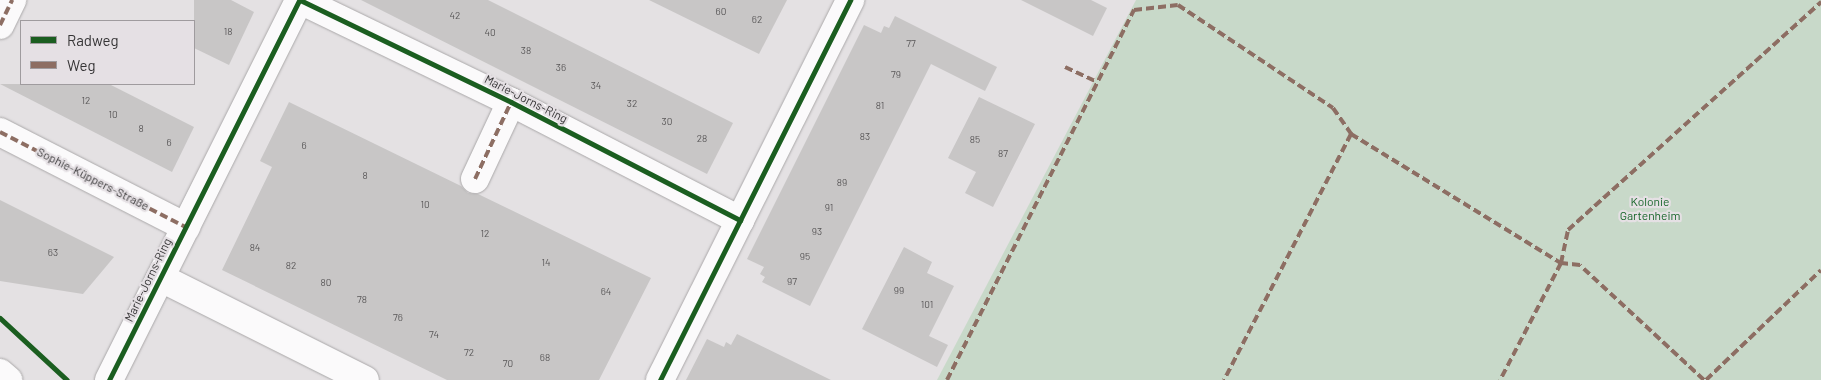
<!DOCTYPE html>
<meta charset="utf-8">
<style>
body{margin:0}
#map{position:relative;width:1821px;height:380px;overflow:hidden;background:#e4e1e3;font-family:Barlow,sans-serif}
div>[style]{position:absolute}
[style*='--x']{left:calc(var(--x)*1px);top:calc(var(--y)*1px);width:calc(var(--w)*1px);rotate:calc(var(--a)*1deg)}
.green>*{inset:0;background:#c8d9c9}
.building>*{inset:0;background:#c8c6c6}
.roads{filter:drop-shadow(0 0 1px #aaa8a9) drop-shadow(0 0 1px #aaa8a9)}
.minor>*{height:28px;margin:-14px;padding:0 14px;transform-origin:14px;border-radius:14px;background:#fbfafb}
.tertiary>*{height:28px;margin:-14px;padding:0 14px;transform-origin:14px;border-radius:14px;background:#fbfafb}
.quiet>*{height:4px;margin-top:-2px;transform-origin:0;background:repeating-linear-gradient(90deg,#8d6e63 0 8px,transparent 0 12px)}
.cycleway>*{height:5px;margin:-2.5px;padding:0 2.5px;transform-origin:2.5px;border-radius:2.5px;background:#1b5e20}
span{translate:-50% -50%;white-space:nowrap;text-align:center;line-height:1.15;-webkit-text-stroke:4.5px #e5e0e4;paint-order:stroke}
.number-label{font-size:10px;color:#5a5859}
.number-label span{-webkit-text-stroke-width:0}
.street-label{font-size:12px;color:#353435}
.park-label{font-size:12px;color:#17662a}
.legend{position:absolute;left:20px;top:20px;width:175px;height:65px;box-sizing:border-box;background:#e5e0e4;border:1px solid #9f9b9e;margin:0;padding:6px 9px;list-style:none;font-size:15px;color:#353435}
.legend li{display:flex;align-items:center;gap:10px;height:25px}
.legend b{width:25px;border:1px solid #9f9b9e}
</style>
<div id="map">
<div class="green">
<div style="clip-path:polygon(1136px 0,1821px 0,1821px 380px,937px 380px)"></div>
</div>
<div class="building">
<div style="clip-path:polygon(194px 0,231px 0,254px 12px,229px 65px,194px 48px)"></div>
<div style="clip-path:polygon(361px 0,488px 0,733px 123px,707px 174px)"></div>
<div style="clip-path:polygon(649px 0,787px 0,759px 54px)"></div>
<div style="clip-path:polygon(1021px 0,1091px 0,1107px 8px,1093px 36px)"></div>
<div style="clip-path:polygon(895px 16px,997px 67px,985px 91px,931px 64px,810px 306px,762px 282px,765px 277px,760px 274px,764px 267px,747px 259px,864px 25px,881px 33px,884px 26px,889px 28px)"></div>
<div style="clip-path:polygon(0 84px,109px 84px,194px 127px,172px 172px)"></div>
<div style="clip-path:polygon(979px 97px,1035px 124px,993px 207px,965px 193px,976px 172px,948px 158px)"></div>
<div style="clip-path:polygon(289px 102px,461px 186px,468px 193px,478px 194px,651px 278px,599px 380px,447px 380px,222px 270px,272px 167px,260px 161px)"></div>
<div style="clip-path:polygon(0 200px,114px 257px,83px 294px,0 281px)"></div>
<div style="clip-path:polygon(904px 247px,932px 262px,927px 273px,954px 286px,929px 336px,948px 345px,937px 367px,862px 329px)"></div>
<div style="clip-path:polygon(737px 334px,831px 380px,686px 380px,707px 339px,724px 347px,726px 342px,731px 345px)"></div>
</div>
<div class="roads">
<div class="minor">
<div style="--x:300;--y:0;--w:234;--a:25.8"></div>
<div style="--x:511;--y:102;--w:258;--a:27.3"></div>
<div style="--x:0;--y:25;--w:28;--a:-64"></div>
<div style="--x:0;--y:132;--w:209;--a:27.1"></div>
<div style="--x:475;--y:179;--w:85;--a:-64.9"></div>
<div style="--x:161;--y:278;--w:228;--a:26.6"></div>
<div style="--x:109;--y:380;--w:425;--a:-63.4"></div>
<div style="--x:660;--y:380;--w:425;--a:-63.4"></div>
</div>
<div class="tertiary">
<div style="--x:0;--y:373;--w:11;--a:41"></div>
</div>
</div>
<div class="quiet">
<div style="--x:0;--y:25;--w:28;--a:-64"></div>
<div style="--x:1065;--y:67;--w:35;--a:25"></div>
<div style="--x:0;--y:132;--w:209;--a:27.1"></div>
<div style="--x:1351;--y:134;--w:246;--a:31.6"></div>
<div style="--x:1561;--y:263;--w:132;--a:117.5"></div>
<div style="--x:475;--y:179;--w:85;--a:-64.9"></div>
<div style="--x:947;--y:380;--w:415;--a:-63.2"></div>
<div style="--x:1134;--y:10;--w:44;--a:-6.5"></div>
<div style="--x:1178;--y:5;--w:186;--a:33.6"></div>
<div style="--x:1333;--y:108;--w:32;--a:55"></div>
<div style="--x:1351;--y:134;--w:277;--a:117.3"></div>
<div style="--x:1704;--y:380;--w:169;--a:-137.2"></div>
<div style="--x:1580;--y:265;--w:19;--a:-174"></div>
<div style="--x:1561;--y:263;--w:34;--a:-78"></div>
<div style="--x:1568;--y:230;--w:341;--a:-42"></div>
<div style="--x:1706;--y:380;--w:159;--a:-43.7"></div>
</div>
<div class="cycleway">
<div style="--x:300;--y:0;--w:234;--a:25.8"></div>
<div style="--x:511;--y:102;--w:258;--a:27.3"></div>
<div style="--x:0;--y:318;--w:91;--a:42.8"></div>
<div style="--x:109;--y:380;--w:425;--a:-63.4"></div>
<div style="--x:660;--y:380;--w:425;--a:-63.4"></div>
</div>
<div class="number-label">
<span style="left:721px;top:12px">60</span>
<span style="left:455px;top:16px">42</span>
<span style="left:757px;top:20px">62</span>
<span style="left:228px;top:32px">18</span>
<span style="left:490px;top:33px">40</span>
<span style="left:911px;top:44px">77</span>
<span style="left:526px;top:51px">38</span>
<span style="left:561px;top:68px">36</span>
<span style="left:896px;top:75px">79</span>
<span style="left:596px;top:86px">34</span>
<span style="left:86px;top:101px">12</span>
<span style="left:632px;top:104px">32</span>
<span style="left:880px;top:106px">81</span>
<span style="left:113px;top:115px">10</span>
<span style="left:667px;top:122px">30</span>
<span style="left:141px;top:129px">8</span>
<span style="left:865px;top:137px">83</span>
<span style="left:702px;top:139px">28</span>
<span style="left:975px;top:140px">85</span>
<span style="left:169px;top:143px">6</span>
<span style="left:304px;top:146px">6</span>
<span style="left:1003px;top:154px">87</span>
<span style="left:365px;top:176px">8</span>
<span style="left:842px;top:183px">89</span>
<span style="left:425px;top:205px">10</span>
<span style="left:829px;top:208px">91</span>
<span style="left:817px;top:232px">93</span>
<span style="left:485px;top:234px">12</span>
<span style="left:255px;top:248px">84</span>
<span style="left:53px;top:253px">63</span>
<span style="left:805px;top:257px">95</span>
<span style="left:546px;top:263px">14</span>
<span style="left:291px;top:266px">82</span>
<span style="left:792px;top:282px">97</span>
<span style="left:326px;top:283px">80</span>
<span style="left:899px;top:291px">99</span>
<span style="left:606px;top:292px">64</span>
<span style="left:362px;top:300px">78</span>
<span style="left:927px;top:305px">101</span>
<span style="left:398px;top:318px">76</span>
<span style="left:434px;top:335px">74</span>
<span style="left:469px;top:353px">72</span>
<span style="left:545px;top:358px">68</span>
<span style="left:508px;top:364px">70</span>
</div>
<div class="street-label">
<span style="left:526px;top:99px;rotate:27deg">Marie-Jorns-Ring</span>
<span style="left:93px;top:179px;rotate:27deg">Sophie-Küppers-Straße</span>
<span style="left:148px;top:280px;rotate:-64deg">Marie-Jorns-Ring</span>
</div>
<div class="park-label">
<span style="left:1650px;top:209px">Kolonie<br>Gartenheim</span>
</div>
<ul class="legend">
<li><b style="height:6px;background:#1b5e20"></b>Radweg</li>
<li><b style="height:6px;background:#8d6e63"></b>Weg</li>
</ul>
</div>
